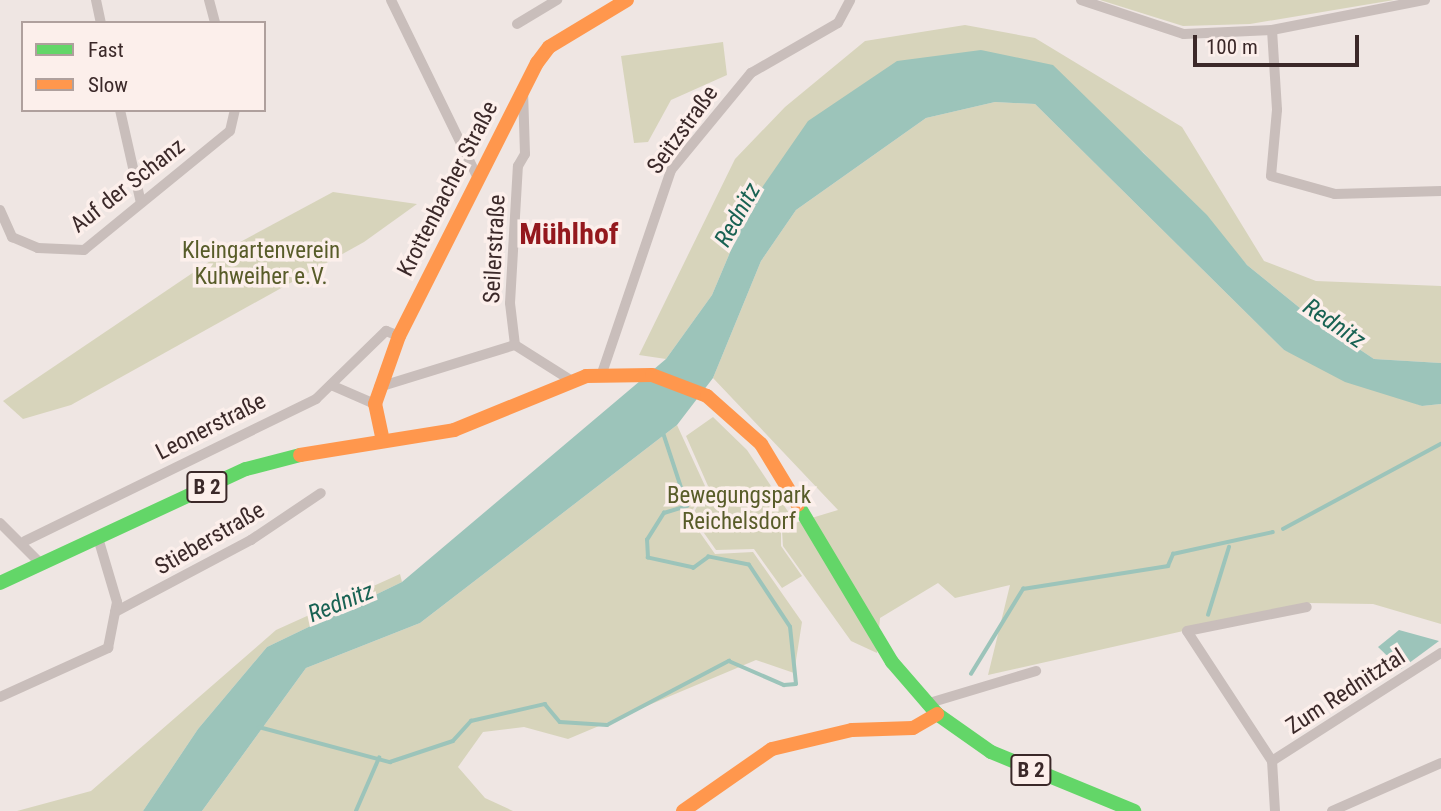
<!DOCTYPE html>
<meta charset="utf-8">
<style>
body{margin:0}
#map{position:relative;width:1441px;height:811px;overflow:hidden;background:#efe6e3;font-family:"Roboto Condensed",sans-serif}
div>[style]{position:absolute}
[style*='--x']{left:calc(var(--x)*1px);top:calc(var(--y)*1px);width:calc(var(--w)*1px);rotate:calc(var(--a)*1deg)}
.green>*{inset:0;background:#d7d4bb}
.water>*{inset:0;background:#9cc4ba}
.stream>*{height:3.5px;margin:-1.75px;padding:0 1.75px;transform-origin:1.75px;border-radius:1.75px;background:#9cc4ba}
.street>*{height:10px;margin:-5px;padding:0 5px;transform-origin:5px;border-radius:5px;background:#c9bebb}
.fast>*{height:14px;margin:-7px;padding:0 7px;transform-origin:7px;border-radius:7px;background:#63d668}
.slow>*{height:14px;margin:-7px;padding:0 7px;transform-origin:7px;border-radius:7px;background:#ff974d}
span{translate:-50% -50%;white-space:nowrap;text-align:center;line-height:1.15;-webkit-text-stroke:7px #fcefeb;paint-order:stroke}
.shield-label span{padding:2px 5px;background:#fcefeb;border:2px solid;border-radius:5px;-webkit-text-stroke-width:0}
.shield-label{font-size:21px;color:#3b2929;font-weight:700}
.street-label{font-size:23px;color:#3b2929}
.park-label{font-size:23px;color:#585c29}
.water-label{font-size:24px;color:#196253;font-style:italic}
.district-label{font-size:30px;color:#94181d;font-weight:700}
.legend{position:absolute;left:21px;top:21px;width:245px;height:91px;box-sizing:border-box;background:#fcefeb;border:2px solid #afa09d;margin:0;padding:9px 12px;list-style:none;font-size:21px;color:#3b2929}
.legend li{display:flex;align-items:center;gap:14px;height:35px}
.legend b{width:35px;border:2px solid #afa09d}
.scale{position:absolute;left:1193px;top:35px;width:166px;height:32px;box-sizing:border-box;border:4px solid #3b2929;border-top:0;padding-left:9px;font-size:21px;line-height:24px;white-space:nowrap;color:#3b2929;-webkit-text-stroke:5px #fcefeb;paint-order:stroke}
</style>
<div id="map">
<div class="green">
<div style="clip-path:polygon(1100px 0,1394px 0,1250px 24px,1183px 26px)"></div>
<div style="clip-path:polygon(965px 25px,1035px 38px,1182px 127px,1264px 261px,1316px 281px,1441px 286px,1441px 363px,1374px 359px,1311px 317px,1247px 265px,1143px 152px,981px 50px,750px 205px,712px 295px,666px 359px,639px 355px,735px 159px,785px 107px,865px 41px)"></div>
<div style="clip-path:polygon(723px 42px,727px 75px,671px 100px,648px 142px,634px 143px,621px 56px)"></div>
<div style="clip-path:polygon(995px 102px,1035px 104px,1284px 350px,1422px 406px,1441px 404px,1441px 624px,1373px 604px,1308px 603px,988px 675px,1010px 585px,955px 598px,938px 583px,880px 618px,877px 653px,851px 641px,783px 546px,782px 531px,795px 523px,838px 510px,713px 378px,761px 261px,796px 210px,926px 118px)"></div>
<div style="clip-path:polygon(333px 192px,417px 204px,364px 242px,71px 405px,23px 419px,3px 401px,231px 247px)"></div>
<div style="clip-path:polygon(713px 417px,747px 450px,795px 522px,781px 530px,781px 546px,802px 576px,782px 588px,754px 549px,716px 550px,692px 516px,708px 486px,686px 436px)"></div>
<div style="clip-path:polygon(677px 425px,705px 486px,689px 517px,715px 554px,753px 552px,802px 622px,794px 673px,756px 660px,568px 739px,524px 727px,483px 732px,458px 767px,485px 798px,513px 811px,202px 811px,306px 668px,420px 623px)"></div>
<div style="clip-path:polygon(400px 574px,402px 582px,267px 647px,198px 729px,143px 811px,17px 811px,91px 791px,276px 630px)"></div>
</div>
<div class="water">
<div style="clip-path:polygon(981px 50px,1053px 65px,1207px 215px,1247px 265px,1311px 317px,1374px 359px,1441px 363px,1441px 404px,1422px 406px,1345px 382px,1284px 350px,1035px 104px,995px 102px,926px 118px,796px 210px,761px 261px,713px 378px,677px 425px,420px 623px,306px 668px,202px 811px,143px 811px,198px 729px,267px 647px,402px 582px,666px 359px,712px 295px,750px 205px,808px 121px,897px 61px)"></div>
<div style="clip-path:polygon(1399px 630px,1439px 641px,1401px 669px,1378px 647px)"></div>
</div>
<div class="stream">
<div style="--x:1283;--y:529;--w:179;--a:-28.3"></div>
<div style="--x:1208;--y:615;--w:71;--a:-72.8"></div>
<div style="--x:971;--y:674;--w:100;--a:-58.5"></div>
<div style="--x:1023;--y:589;--w:147;--a:-9"></div>
<div style="--x:1168;--y:566;--w:13;--a:-67"></div>
<div style="--x:1173;--y:554;--w:102;--a:-12.4"></div>
<div style="--x:259;--y:727;--w:136;--a:15"></div>
<div style="--x:390;--y:762;--w:66;--a:-18.4"></div>
<div style="--x:453;--y:741;--w:27;--a:-48"></div>
<div style="--x:471;--y:721;--w:76;--a:-12.9"></div>
<div style="--x:545;--y:704;--w:23;--a:50"></div>
<div style="--x:560;--y:722;--w:47;--a:3.7"></div>
<div style="--x:607;--y:725;--w:138;--a:-27.7"></div>
<div style="--x:729;--y:661;--w:60;--a:23.6"></div>
<div style="--x:784;--y:685;--w:12;--a:-5"></div>
<div style="--x:796;--y:684;--w:57;--a:-96"></div>
<div style="--x:790;--y:627;--w:74;--a:-123.5"></div>
<div style="--x:749;--y:565;--w:41;--a:-168.7"></div>
<div style="--x:709;--y:557;--w:19;--a:144"></div>
<div style="--x:694;--y:568;--w:47;--a:-167.7"></div>
<div style="--x:648;--y:558;--w:18;--a:-93"></div>
<div style="--x:647;--y:540;--w:32;--a:-58"></div>
<div style="--x:664;--y:513;--w:24;--a:-17"></div>
<div style="--x:687;--y:506;--w:77;--a:-108.2"></div>
<div style="--x:356;--y:811;--w:58;--a:-66.5"></div>
</div>
<div class="street">
<div style="--x:96;--y:0;--w:24;--a:78"></div>
<div style="--x:209;--y:0;--w:24;--a:75"></div>
<div style="--x:391;--y:0;--w:196;--a:64"></div>
<div style="--x:1081;--y:0;--w:108;--a:18.3"></div>
<div style="--x:1184;--y:34;--w:88;--a:-2.6"></div>
<div style="--x:1272;--y:30;--w:156;--a:-11.1"></div>
<div style="--x:517;--y:24;--w:47;--a:-31"></div>
<div style="--x:1272;--y:30;--w:80;--a:86.4"></div>
<div style="--x:1277;--y:110;--w:66;--a:95.2"></div>
<div style="--x:1271;--y:176;--w:66;--a:15.7"></div>
<div style="--x:1335;--y:194;--w:106;--a:-1.6"></div>
<div style="--x:120;--y:110;--w:95;--a:77.3"></div>
<div style="--x:0;--y:210;--w:30;--a:66"></div>
<div style="--x:12;--y:237;--w:28;--a:23"></div>
<div style="--x:38;--y:248;--w:46;--a:2.5"></div>
<div style="--x:84;--y:250;--w:188;--a:-39.2"></div>
<div style="--x:230;--y:131;--w:22;--a:-77"></div>
<div style="--x:515;--y:345;--w:42;--a:-96.8"></div>
<div style="--x:510;--y:303;--w:137;--a:-86.7"></div>
<div style="--x:518;--y:166;--w:14;--a:-60"></div>
<div style="--x:525;--y:154;--w:64;--a:-91.8"></div>
<div style="--x:515;--y:345;--w:67;--a:32.3"></div>
<div style="--x:602;--y:373;--w:214;--a:-71.2"></div>
<div style="--x:671;--y:170;--w:126;--a:-50.5"></div>
<div style="--x:751;--y:73;--w:100;--a:-29.9"></div>
<div style="--x:838;--y:23;--w:26;--a:-62"></div>
<div style="--x:331;--y:385;--w:48;--a:23.4"></div>
<div style="--x:379;--y:387;--w:142;--a:-17.2"></div>
<div style="--x:0;--y:523;--w:58;--a:45"></div>
<div style="--x:25;--y:541;--w:324;--a:-26"></div>
<div style="--x:316;--y:399;--w:98;--a:-44.2"></div>
<div style="--x:386;--y:331;--w:14;--a:21"></div>
<div style="--x:115;--y:612;--w:154;--a:-27.9"></div>
<div style="--x:251;--y:540;--w:84;--a:-33.9"></div>
<div style="--x:0;--y:697;--w:119;--a:-24.4"></div>
<div style="--x:108;--y:648;--w:47;--a:-78.9"></div>
<div style="--x:117;--y:602;--w:67;--a:-106.5"></div>
<div style="--x:926;--y:704;--w:115;--a:-16.7"></div>
<div style="--x:1272;--y:761;--w:201;--a:-32.6"></div>
<div style="--x:1275;--y:811;--w:50;--a:-93.4"></div>
<div style="--x:1272;--y:761;--w:155;--a:-123.2"></div>
<div style="--x:1187;--y:631;--w:122;--a:-11.3"></div>
<div style="--x:1332;--y:811;--w:119;--a:-23.8"></div>
</div>
<div class="fast">
<div style="--x:798;--y:505;--w:183;--a:59.1"></div>
<div style="--x:892;--y:662;--w:69;--a:49.1"></div>
<div style="--x:937;--y:714;--w:66;--a:35.1"></div>
<div style="--x:991;--y:752;--w:155;--a:22.4"></div>
<div style="--x:0;--y:583;--w:271;--a:-24.9"></div>
<div style="--x:246;--y:469;--w:56;--a:-14.5"></div>
</div>
<div class="slow">
<div style="--x:383;--y:441;--w:38;--a:-102"></div>
<div style="--x:375;--y:404;--w:72;--a:-70.6"></div>
<div style="--x:399;--y:336;--w:306;--a:-63.2"></div>
<div style="--x:537;--y:63;--w:20;--a:-53"></div>
<div style="--x:549;--y:47;--w:91;--a:-31.1"></div>
<div style="--x:300;--y:455;--w:156;--a:-9.2"></div>
<div style="--x:454;--y:430;--w:143;--a:-22.2"></div>
<div style="--x:586;--y:376;--w:66;--a:-0.9"></div>
<div style="--x:652;--y:375;--w:59;--a:20.9"></div>
<div style="--x:707;--y:396;--w:72;--a:41.6"></div>
<div style="--x:761;--y:444;--w:71;--a:58.8"></div>
<div style="--x:683;--y:811;--w:108;--a:-34.9"></div>
<div style="--x:772;--y:749;--w:82;--a:-13.4"></div>
<div style="--x:852;--y:730;--w:61;--a:-1.9"></div>
<div style="--x:913;--y:728;--w:28;--a:-30"></div>
</div>
<div class="shield-label">
<span style="left:207px;top:487px">B 2</span>
<span style="left:1031px;top:770px">B 2</span>
</div>
<div class="street-label">
<span style="left:683px;top:130px;rotate:-54deg">Seitzstraße</span>
<span style="left:128px;top:186px;rotate:-38deg">Auf der Schanz</span>
<span style="left:448px;top:189px;rotate:-63deg">Krottenbacher Straße</span>
<span style="left:495px;top:249px;rotate:-87deg">Seilerstraße</span>
<span style="left:211px;top:427px;rotate:-27deg">Leonerstraße</span>
<span style="left:210px;top:539px;rotate:-30deg">Stieberstraße</span>
<span style="left:1346px;top:692px;rotate:-33deg">Zum Rednitztal</span>
</div>
<div class="park-label">
<span style="left:261px;top:264px">Kleingartenverein<br>Kuhweiher e.V.</span>
<span style="left:739px;top:509px">Bewegungspark<br>Reichelsdorf</span>
</div>
<div class="water-label">
<span style="left:738px;top:215px;rotate:-61deg">Rednitz</span>
<span style="left:1334px;top:324px;rotate:34deg">Rednitz</span>
<span style="left:341px;top:603px;rotate:-22deg">Rednitz</span>
</div>
<div class="district-label">
<span style="left:569px;top:234px">Mühlhof</span>
</div>
<ul class="legend">
<li><b style="height:9px;background:#63d668"></b>Fast</li>
<li><b style="height:9px;background:#ff974d"></b>Slow</li>
</ul>
<div class="scale">100 m</div>
</div>
